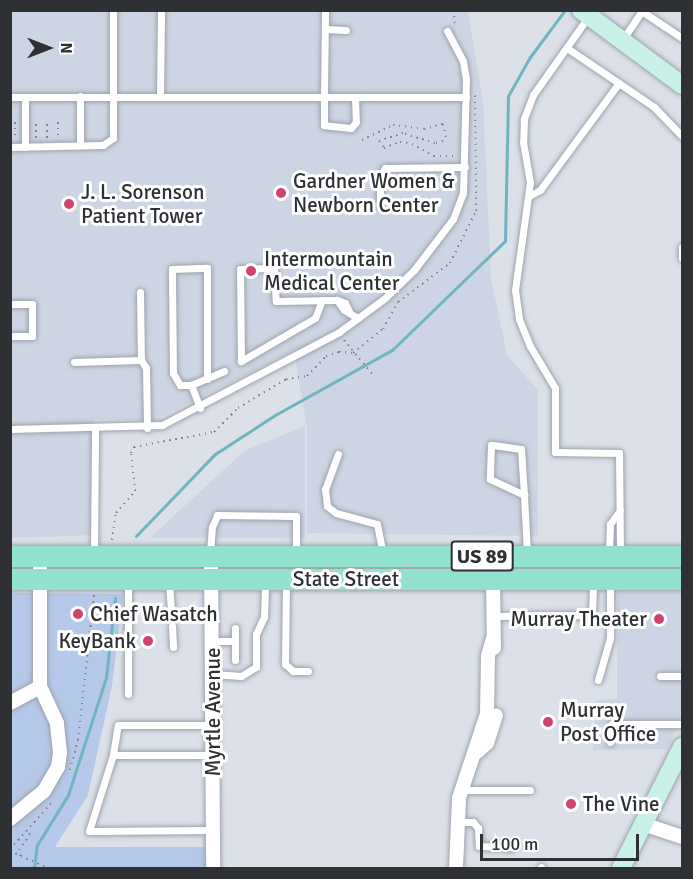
<!DOCTYPE html>
<style>
body{margin:0}
#map{position:relative;width:693px;height:879px;overflow:hidden;background:#dbe0e9;font-family:Signika,sans-serif}
div>[style]{position:absolute}
[style*='--x']{left:calc(var(--x)*1px);top:calc(var(--y)*1px);width:calc(var(--w)*1px);rotate:calc(var(--a)*1deg)}
.built>*{inset:0;background:#cdd5e4}
.green>*{inset:0;background:#b6c9ea}
.stream>*{height:3px;margin:-1.5px;padding:0 1.5px;transform-origin:1.5px;border-radius:1.5px;background:#6fb6c1}
.path>*{height:2px;margin-top:-1px;transform-origin:0;background:repeating-linear-gradient(90deg,#81858b 0 1.5px,transparent 0 6px)}
.roads{filter:drop-shadow(0 0 2px #9ea3ab) drop-shadow(0 0 2px #9ea3ab)}
.lane>*{height:7px;margin:-3.5px;padding:0 3.5px;transform-origin:3.5px;border-radius:3.5px;background:#fff}
.street>*{height:14px;margin:-7px;padding:0 7px;transform-origin:7px;border-radius:7px;background:#fff}
.secondary>*{height:18px;margin:-9px;padding:0 9px;transform-origin:9px;border-radius:9px;background:#c8f1e7}
.primary>*{height:21px;margin:-10.5px;padding:0 10.5px;transform-origin:10.5px;border-radius:10.5px;background:#92e2cf}
.dots>*{width:16px;height:16px;translate:-50% -50%;box-sizing:border-box;border:3px solid #fff;border-radius:50%}
span{translate:-50% -50%;white-space:nowrap;text-align:center;line-height:1.15;-webkit-text-stroke:6px #fff;paint-order:stroke}
.shield-label span{padding:2px 4px;background:#fff;border:2px solid;border-radius:4px;-webkit-text-stroke-width:0}
.shield-label{font-size:20px;color:#2e3033;font-weight:700}
.poi-label{font-size:21px;color:#2e3033}
.left{translate:0 -50%;text-align:left}
.right{translate:-100% -50%;text-align:right}
.street-label{font-size:21px;color:#2e3033}
.frame{position:absolute;inset:0;border:12px solid #2e3033;pointer-events:none}
.north{position:absolute;left:18px;top:18px;width:60px;height:60px;-webkit-text-stroke:4px #fff;paint-order:stroke;rotate:90deg;font-size:16px;font-weight:700;line-height:24px;text-align:center;color:#2e3033}
.north::after{content:'';display:block;margin:auto;width:21px;height:27px;background:#2e3033;clip-path:polygon(50% 0,100% 100%,50% 72%,0 100%)}
.scale{position:absolute;left:480px;top:834px;width:159px;height:27px;box-sizing:border-box;border:3px solid #2e3033;border-top:0;padding-left:8px;font-size:18px;line-height:21px;white-space:nowrap;color:#2e3033;-webkit-text-stroke:4px #fff;paint-order:stroke}
</style>
<div id="map">
<div class="built">
<div style="clip-path:polygon(10px 11px,468px 11px,483px 101px,491px 278px,507px 355px,538px 390px,538px 536px,307px 533px,307px 427px,294px 351px,154px 420px,93px 419px,95px 535px,11px 538px)"></div>
<div style="clip-path:polygon(305px 426px,305px 538px,150px 538px,244px 451px)"></div>
<div style="clip-path:polygon(617px 592px,682px 592px,682px 719px,667px 749px,593px 750px,596px 700px,617px 699px)"></div>
</div>
<div class="green">
<div style="clip-path:polygon(10px 593px,123px 594px,112px 686px,88px 795px,55px 847px,207px 847px,207px 868px,11px 868px)"></div>
</div>
<div class="stream">
<div style="--x:136;--y:536;--w:114;--a:-46.1"></div>
<div style="--x:215;--y:454;--w:72;--a:-33"></div>
<div style="--x:275;--y:415;--w:134;--a:-29.1"></div>
<div style="--x:392;--y:350;--w:157;--a:-44"></div>
<div style="--x:505;--y:241;--w:145;--a:-88.8"></div>
<div style="--x:508;--y:96;--w:45;--a:-60.6"></div>
<div style="--x:530;--y:57;--w:59;--a:-53.3"></div>
<div style="--x:34;--y:868;--w:23;--a:-83"></div>
<div style="--x:37;--y:845;--w:59;--a:-58.2"></div>
<div style="--x:68;--y:795;--w:124;--a:-72.1"></div>
<div style="--x:106;--y:677;--w:80;--a:-83.5"></div>
</div>
<div class="path">
<div style="--x:454;--y:10;--w:18;--a:87"></div>
<div style="--x:15;--y:122;--w:16;--a:90"></div>
<div style="--x:58;--y:122;--w:16;--a:90"></div>
<div style="--x:36;--y:138;--w:16;--a:-90"></div>
<div style="--x:47;--y:138;--w:16;--a:-90"></div>
<div style="--x:362;--y:140;--w:34;--a:-26"></div>
<div style="--x:393;--y:125;--w:31;--a:7"></div>
<div style="--x:424;--y:129;--w:20;--a:-15"></div>
<div style="--x:443;--y:124;--w:12;--a:76"></div>
<div style="--x:446;--y:136;--w:6;--a:121"></div>
<div style="--x:443;--y:141;--w:8;--a:166"></div>
<div style="--x:435;--y:143;--w:34;--a:-163"></div>
<div style="--x:403;--y:133;--w:25;--a:162"></div>
<div style="--x:379;--y:141;--w:9;--a:54"></div>
<div style="--x:384;--y:148;--w:17;--a:-21"></div>
<div style="--x:400;--y:142;--w:12;--a:9"></div>
<div style="--x:412;--y:144;--w:25;--a:29"></div>
<div style="--x:434;--y:156;--w:21;--a:0"></div>
<div style="--x:344;--y:340;--w:47;--a:50.2"></div>
<div style="--x:112;--y:540;--w:27;--a:-82"></div>
<div style="--x:116;--y:513;--w:29;--a:-49"></div>
<div style="--x:135;--y:491;--w:38;--a:-96"></div>
<div style="--x:131;--y:453;--w:7;--a:-63"></div>
<div style="--x:134;--y:447;--w:81;--a:-10.6"></div>
<div style="--x:214;--y:432;--w:34;--a:-45"></div>
<div style="--x:238;--y:408;--w:56;--a:-31.1"></div>
<div style="--x:286;--y:379;--w:21;--a:-8"></div>
<div style="--x:307;--y:376;--w:28;--a:-46"></div>
<div style="--x:326;--y:356;--w:14;--a:-17"></div>
<div style="--x:339;--y:352;--w:14;--a:4"></div>
<div style="--x:353;--y:353;--w:38;--a:-39"></div>
<div style="--x:383;--y:329;--w:31;--a:-61"></div>
<div style="--x:398;--y:302;--w:65;--a:-36.9"></div>
<div style="--x:450;--y:263;--w:58;--a:-63.4"></div>
<div style="--x:476;--y:211;--w:116;--a:-90.5"></div>
<div style="--x:70;--y:770;--w:31;--a:-75"></div>
<div style="--x:78;--y:740;--w:146;--a:-83.7"></div>
<div style="--x:10;--y:849;--w:64;--a:-48.1"></div>
<div style="--x:10;--y:851;--w:42;--a:24.1"></div>
<div style="--x:20;--y:856;--w:6;--a:-99"></div>
<div style="--x:19;--y:850;--w:19;--a:-55"></div>
<div style="--x:30;--y:834;--w:4;--a:-124"></div>
<div style="--x:10;--y:865;--w:3;--a:72"></div>
</div>
<div class="roads">
<div class="lane">
<div style="--x:640;--y:10;--w:50;--a:33.7"></div>
<div style="--x:588;--y:17;--w:95;--a:125.2"></div>
<div style="--x:533;--y:95;--w:26;--a:111"></div>
<div style="--x:524;--y:119;--w:23;--a:92"></div>
<div style="--x:523;--y:142;--w:41;--a:80.1"></div>
<div style="--x:530;--y:182;--w:109;--a:97.9"></div>
<div style="--x:515;--y:290;--w:29;--a:82"></div>
<div style="--x:519;--y:319;--w:29;--a:68"></div>
<div style="--x:530;--y:346;--w:49;--a:59.2"></div>
<div style="--x:555;--y:388;--w:64;--a:90"></div>
<div style="--x:555;--y:452;--w:64;--a:0.9"></div>
<div style="--x:619;--y:453;--w:101;--a:89.4"></div>
<div style="--x:325;--y:29;--w:21;--a:3"></div>
<div style="--x:623;--y:39;--w:34;--a:-56"></div>
<div style="--x:567;--y:48;--w:105;--a:34.1"></div>
<div style="--x:654;--y:107;--w:40;--a:46"></div>
<div style="--x:10;--y:97;--w:314;--a:0"></div>
<div style="--x:324;--y:97;--w:87;--a:-89.3"></div>
<div style="--x:160;--y:97;--w:87;--a:-89.3"></div>
<div style="--x:355;--y:97;--w:25;--a:88"></div>
<div style="--x:356;--y:122;--w:8;--a:130"></div>
<div style="--x:351;--y:128;--w:27;--a:-174"></div>
<div style="--x:324;--y:125;--w:28;--a:-90"></div>
<div style="--x:324;--y:97;--w:142;--a:0"></div>
<div style="--x:80;--y:145;--w:49;--a:-90"></div>
<div style="--x:10;--y:147;--w:93;--a:-1.2"></div>
<div style="--x:103;--y:145;--w:12;--a:-35"></div>
<div style="--x:113;--y:138;--w:128;--a:-90"></div>
<div style="--x:25;--y:147;--w:50;--a:-90"></div>
<div style="--x:529;--y:196;--w:13;--a:-29"></div>
<div style="--x:540;--y:190;--w:133;--a:-53.6"></div>
<div style="--x:380;--y:206;--w:31;--a:-90"></div>
<div style="--x:380;--y:175;--w:9;--a:-54"></div>
<div style="--x:385;--y:168;--w:80;--a:-0.7"></div>
<div style="--x:682;--y:247;--w:11;--a:90"></div>
<div style="--x:140;--y:292;--w:68;--a:89.2"></div>
<div style="--x:322;--y:300;--w:19;--a:111"></div>
<div style="--x:315;--y:318;--w:86;--a:149.8"></div>
<div style="--x:241;--y:361;--w:92;--a:-90.6"></div>
<div style="--x:240;--y:269;--w:34;--a:-2"></div>
<div style="--x:274;--y:268;--w:33;--a:87"></div>
<div style="--x:276;--y:301;--w:61;--a:-0.9"></div>
<div style="--x:10;--y:304;--w:22;--a:0"></div>
<div style="--x:32;--y:304;--w:32;--a:90"></div>
<div style="--x:32;--y:336;--w:22;--a:180"></div>
<div style="--x:349;--y:311;--w:9;--a:-117"></div>
<div style="--x:345;--y:303;--w:9;--a:-159"></div>
<div style="--x:337;--y:300;--w:12;--a:55"></div>
<div style="--x:344;--y:310;--w:16;--a:30"></div>
<div style="--x:74;--y:362;--w:67;--a:-1.7"></div>
<div style="--x:141;--y:360;--w:9;--a:58"></div>
<div style="--x:146;--y:368;--w:60;--a:89"></div>
<div style="--x:191;--y:385;--w:11;--a:180"></div>
<div style="--x:180;--y:385;--w:14;--a:-120"></div>
<div style="--x:173;--y:373;--w:104;--a:-90.6"></div>
<div style="--x:172;--y:269;--w:35;--a:-2"></div>
<div style="--x:207;--y:268;--w:111;--a:90"></div>
<div style="--x:200;--y:408;--w:25;--a:-111"></div>
<div style="--x:191;--y:385;--w:36;--a:-23"></div>
<div style="--x:10;--y:429;--w:152;--a:-1.5"></div>
<div style="--x:162;--y:425;--w:200;--a:-27.7"></div>
<div style="--x:339;--y:332;--w:57;--a:-36.5"></div>
<div style="--x:385;--y:298;--w:40;--a:-44"></div>
<div style="--x:414;--y:270;--w:64;--a:-52.6"></div>
<div style="--x:453;--y:219;--w:28;--a:-69"></div>
<div style="--x:463;--y:193;--w:113;--a:-88.5"></div>
<div style="--x:466;--y:80;--w:19;--a:-99"></div>
<div style="--x:463;--y:61;--w:34;--a:-118"></div>
<div style="--x:338;--y:454;--w:37;--a:110"></div>
<div style="--x:325;--y:489;--w:17;--a:83"></div>
<div style="--x:327;--y:506;--w:11;--a:38"></div>
<div style="--x:336;--y:513;--w:42;--a:15"></div>
<div style="--x:377;--y:524;--w:31;--a:79"></div>
<div style="--x:524;--y:495;--w:46;--a:-93.7"></div>
<div style="--x:521;--y:449;--w:30;--a:-172"></div>
<div style="--x:491;--y:445;--w:34;--a:92"></div>
<div style="--x:490;--y:479;--w:38;--a:25"></div>
<div style="--x:524;--y:495;--w:59;--a:87.1"></div>
<div style="--x:609;--y:552;--w:28;--a:-88"></div>
<div style="--x:610;--y:524;--w:17;--a:-54"></div>
<div style="--x:94;--y:553;--w:124;--a:-89.5"></div>
<div style="--x:210;--y:554;--w:27;--a:-86"></div>
<div style="--x:212;--y:527;--w:13;--a:-67"></div>
<div style="--x:217;--y:515;--w:79;--a:0.7"></div>
<div style="--x:296;--y:516;--w:38;--a:90"></div>
<div style="--x:169;--y:582;--w:28;--a:86"></div>
<div style="--x:286;--y:582;--w:82;--a:90.7"></div>
<div style="--x:285;--y:664;--w:11;--a:41"></div>
<div style="--x:293;--y:671;--w:15;--a:0"></div>
<div style="--x:493;--y:616;--w:99;--a:-0.6"></div>
<div style="--x:592;--y:615;--w:34;--a:-88"></div>
<div style="--x:172;--y:626;--w:21;--a:87"></div>
<div style="--x:213;--y:641;--w:22;--a:0"></div>
<div style="--x:235;--y:660;--w:32;--a:-90"></div>
<div style="--x:213;--y:674;--w:28;--a:4"></div>
<div style="--x:241;--y:676;--w:17;--a:-31"></div>
<div style="--x:256;--y:667;--w:33;--a:-90"></div>
<div style="--x:256;--y:634;--w:19;--a:-65"></div>
<div style="--x:264;--y:617;--w:35;--a:-88"></div>
<div style="--x:660;--y:676;--w:22;--a:0"></div>
<div style="--x:598;--y:680;--w:44;--a:-74.1"></div>
<div style="--x:610;--y:638;--w:57;--a:-90"></div>
<div style="--x:128;--y:694;--w:113;--a:-90"></div>
<div style="--x:610;--y:742;--w:18;--a:-84"></div>
<div style="--x:612;--y:724;--w:70;--a:0"></div>
<div style="--x:113;--y:755;--w:100;--a:0"></div>
<div style="--x:461;--y:790;--w:69;--a:0"></div>
<div style="--x:457;--y:822;--w:16;--a:0"></div>
<div style="--x:473;--y:822;--w:8;--a:50"></div>
<div style="--x:478;--y:828;--w:18;--a:87"></div>
<div style="--x:479;--y:846;--w:33;--a:2"></div>
<div style="--x:213;--y:830;--w:124;--a:179.5"></div>
<div style="--x:89;--y:831;--w:80;--a:-72.5"></div>
<div style="--x:113;--y:755;--w:30;--a:-81"></div>
<div style="--x:118;--y:725;--w:95;--a:0"></div>
<div style="--x:541;--y:868;--w:1;--a:-90"></div>
</div>
<div class="street">
<div style="--x:211;--y:556;--w:312;--a:89.6"></div>
<div style="--x:493;--y:579;--w:69;--a:89.2"></div>
<div style="--x:10;--y:703;--w:34;--a:-28"></div>
<div style="--x:477;--y:752;--w:13;--a:-42"></div>
<div style="--x:487;--y:743;--w:29;--a:-72"></div>
<div style="--x:10;--y:819;--w:44;--a:-39.5"></div>
<div style="--x:44;--y:791;--w:28;--a:-60"></div>
<div style="--x:58;--y:767;--w:14;--a:-82"></div>
<div style="--x:60;--y:753;--w:30;--a:-96"></div>
<div style="--x:57;--y:723;--w:40;--a:-115"></div>
<div style="--x:40;--y:687;--w:131;--a:-90"></div>
<div style="--x:643;--y:824;--w:41;--a:18.4"></div>
<div style="--x:456;--y:868;--w:70;--a:-87.5"></div>
<div style="--x:459;--y:798;--w:89;--a:-71.6"></div>
<div style="--x:487;--y:714;--w:58;--a:-89"></div>
<div style="--x:488;--y:656;--w:18;--a:-74"></div>
</div>
<div class="secondary">
<div style="--x:581;--y:10;--w:126;--a:36.6"></div>
<div style="--x:621;--y:868;--w:136;--a:-63.2"></div>
</div>
<div class="primary">
<div style="--x:10;--y:556;--w:672;--a:0"></div>
<div style="--x:10;--y:579;--w:672;--a:0"></div>
</div>
</div>
<div class="dots">
<div style="left:281px;top:193px;background:#d1436c"></div>
<div style="left:69px;top:204px;background:#d1436c"></div>
<div style="left:251px;top:271px;background:#d1436c"></div>
<div style="left:78px;top:614px;background:#d1436c"></div>
<div style="left:659px;top:619px;background:#d1436c"></div>
<div style="left:148px;top:641px;background:#d1436c"></div>
<div style="left:548px;top:722px;background:#d1436c"></div>
<div style="left:571px;top:804px;background:#d1436c"></div>
</div>
<div class="shield-label">
<span style="left:482px;top:556px">US 89</span>
</div>
<div class="poi-label">
<span class="left" style="left:293px;top:193px">Gardner Women &amp;<br>Newborn Center</span>
<span class="left" style="left:81px;top:204px">J. L. Sorenson<br>Patient Tower</span>
<span class="left" style="left:264px;top:271px">Intermountain<br>Medical Center</span>
<span class="left" style="left:90px;top:614px">Chief Wasatch</span>
<span class="right" style="left:647px;top:619px">Murray Theater</span>
<span class="right" style="left:136px;top:641px">KeyBank</span>
<span class="left" style="left:560px;top:722px">Murray<br>Post Office</span>
<span class="left" style="left:583px;top:804px">The Vine</span>
</div>
<div class="street-label">
<span style="left:346px;top:579px">State Street</span>
<span style="left:213px;top:712px;rotate:-90deg">Myrtle Avenue</span>
</div>
<div class="frame"></div>
<div class="north">N</div>
<div class="scale">100 m</div>
</div>
